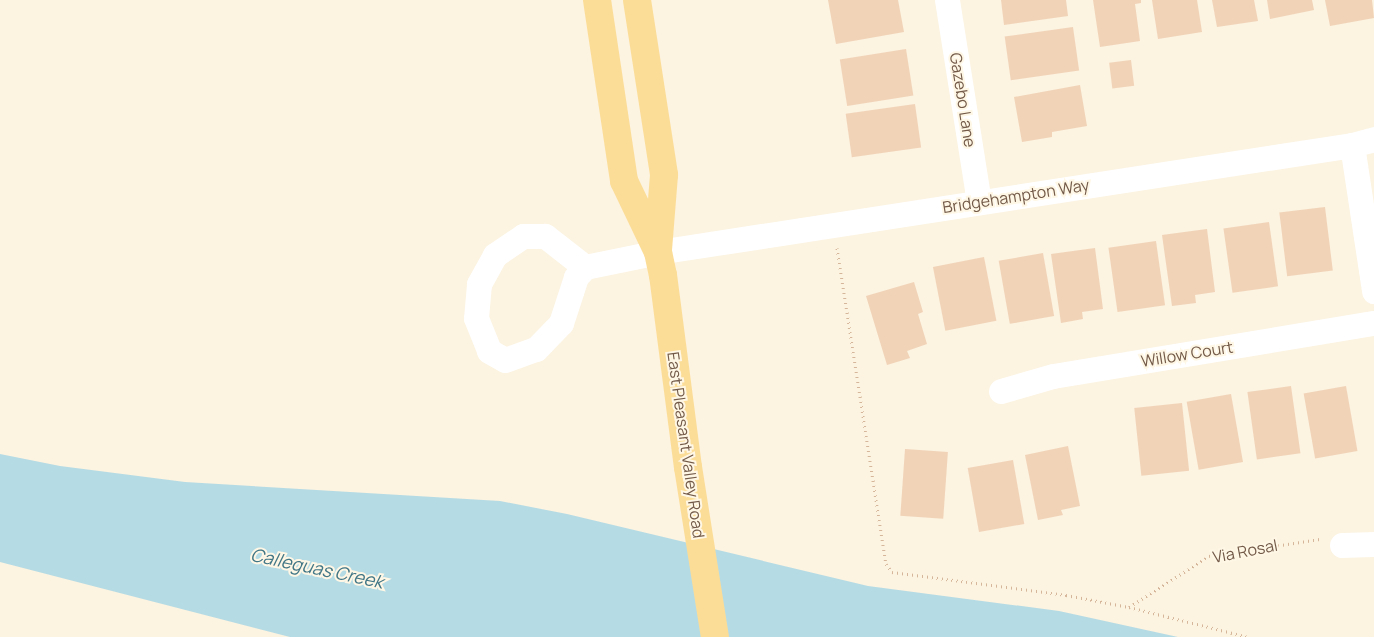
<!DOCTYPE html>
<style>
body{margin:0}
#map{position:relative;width:1374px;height:637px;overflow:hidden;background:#fcf3e0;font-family:Manrope,sans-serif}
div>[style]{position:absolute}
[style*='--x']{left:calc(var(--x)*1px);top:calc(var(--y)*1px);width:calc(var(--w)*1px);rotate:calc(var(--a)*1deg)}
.water>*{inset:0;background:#b5dbe5}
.building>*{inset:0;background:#f1d3b8;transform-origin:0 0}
.path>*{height:3px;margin-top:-1.5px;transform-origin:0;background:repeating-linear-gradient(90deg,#d6b69b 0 1px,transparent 0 5px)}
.minor>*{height:25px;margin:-12.5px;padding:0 12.5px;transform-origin:12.5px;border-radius:12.5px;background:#fff}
.major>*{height:28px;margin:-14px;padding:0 14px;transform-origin:14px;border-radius:14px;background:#fcdd98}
span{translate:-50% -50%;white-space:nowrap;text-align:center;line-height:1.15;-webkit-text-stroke:4px #fff7e6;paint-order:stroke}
.street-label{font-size:16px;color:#735a48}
.water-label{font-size:18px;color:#417686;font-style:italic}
</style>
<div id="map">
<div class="water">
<div style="clip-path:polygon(0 454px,60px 466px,185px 482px,500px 501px,567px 514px,868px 586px,1059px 611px,1178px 637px,290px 637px,0 562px)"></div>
</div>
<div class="building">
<div style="clip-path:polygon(828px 0,898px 0,904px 32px,836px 44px)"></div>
<div style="clip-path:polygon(1001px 0,1066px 0,1068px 16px,1004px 25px)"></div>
<div style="clip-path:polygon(1093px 0,1141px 0,1141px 3px,1135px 4px,1140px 41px,1100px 47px)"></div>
<div style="clip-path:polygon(1152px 0,1197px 0,1202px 32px,1158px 39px)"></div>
<div style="clip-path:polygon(1212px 0,1254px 0,1258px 21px,1217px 27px)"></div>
<div style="clip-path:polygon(1267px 0,1312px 0,1314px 10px,1270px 19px)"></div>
<div style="clip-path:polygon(1325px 0,1372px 0,1374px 18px,1330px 26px)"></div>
<div style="left:1073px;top:27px;width:44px;height:69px;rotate:82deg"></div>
<div style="left:906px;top:49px;width:47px;height:67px;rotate:81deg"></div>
<div style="left:1131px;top:60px;width:26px;height:22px;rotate:83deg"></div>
<div style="clip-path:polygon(1080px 85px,1087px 126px,1052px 132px,1052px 137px,1022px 142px,1014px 97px)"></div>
<div style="left:915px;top:104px;width:44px;height:70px;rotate:82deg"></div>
<div style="left:1325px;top:207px;width:64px;height:46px;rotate:83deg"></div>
<div style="left:1269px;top:222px;width:65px;height:46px;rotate:82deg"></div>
<div style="clip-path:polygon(1207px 229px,1215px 292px,1195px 295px,1196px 303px,1172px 306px,1162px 235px)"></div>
<div style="left:1156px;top:241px;width:65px;height:48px;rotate:82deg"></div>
<div style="clip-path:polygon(1095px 248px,1103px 309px,1082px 312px,1083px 319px,1061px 323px,1051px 254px)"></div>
<div style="left:1043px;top:253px;width:64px;height:45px;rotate:80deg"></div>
<div style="left:984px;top:257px;width:65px;height:52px;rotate:79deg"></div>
<div style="clip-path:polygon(914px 282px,923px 312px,918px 314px,927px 344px,907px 351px,910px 358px,887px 365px,866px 296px)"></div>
<div style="left:1291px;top:386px;width:68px;height:44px;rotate:82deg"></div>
<div style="left:1346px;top:386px;width:66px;height:43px;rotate:80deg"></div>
<div style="left:1231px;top:394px;width:69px;height:45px;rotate:80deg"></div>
<div style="left:1182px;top:403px;width:68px;height:48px;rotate:84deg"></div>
<div style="clip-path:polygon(1068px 446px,1080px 506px,1061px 510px,1063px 515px,1038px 520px,1025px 455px)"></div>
<div style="left:905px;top:449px;width:43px;height:67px;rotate:4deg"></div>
<div style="left:1013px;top:460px;width:65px;height:46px;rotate:80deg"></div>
</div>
<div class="path">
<div style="--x:837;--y:248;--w:320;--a:81.2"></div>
<div style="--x:886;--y:564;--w:10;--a:53"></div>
<div style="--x:892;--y:572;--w:176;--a:7.5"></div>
<div style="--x:1066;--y:595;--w:64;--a:10.8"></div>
<div style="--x:1129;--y:607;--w:123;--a:14.1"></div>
<div style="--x:1129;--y:607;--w:95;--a:-32.5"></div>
<div style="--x:1209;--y:556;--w:112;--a:-8.7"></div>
</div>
<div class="minor">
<div style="--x:947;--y:0;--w:204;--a:81"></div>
<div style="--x:1352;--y:145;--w:148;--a:81.4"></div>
<div style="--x:585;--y:267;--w:51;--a:-142.2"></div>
<div style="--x:545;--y:236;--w:22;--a:180"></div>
<div style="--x:523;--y:236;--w:34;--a:146"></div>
<div style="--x:495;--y:255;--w:33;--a:119"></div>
<div style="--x:479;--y:284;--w:34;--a:95"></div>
<div style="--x:476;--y:318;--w:35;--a:68"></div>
<div style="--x:489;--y:351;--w:18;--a:29"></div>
<div style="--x:505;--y:360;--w:33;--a:-20"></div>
<div style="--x:536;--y:349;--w:36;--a:-46"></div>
<div style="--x:561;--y:323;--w:48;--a:-71.9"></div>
<div style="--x:576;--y:277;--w:13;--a:-48"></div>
<div style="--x:585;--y:267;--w:75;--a:-11.6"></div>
<div style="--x:658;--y:252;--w:702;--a:-8.76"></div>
<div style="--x:1352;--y:145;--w:23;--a:-15"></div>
<div style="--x:1001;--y:391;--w:54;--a:-16.1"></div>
<div style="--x:1053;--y:376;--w:325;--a:-9.4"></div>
<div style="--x:1342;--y:545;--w:32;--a:-2"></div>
</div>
<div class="major">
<div style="--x:597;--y:0;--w:183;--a:81.5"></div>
<div style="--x:624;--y:181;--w:79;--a:64.4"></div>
<div style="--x:658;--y:252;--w:24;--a:78"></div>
<div style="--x:663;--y:275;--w:194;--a:82.6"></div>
<div style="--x:688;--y:467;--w:172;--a:81"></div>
<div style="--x:637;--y:0;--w:177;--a:81.2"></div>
<div style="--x:664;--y:175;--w:75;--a:94.6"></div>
</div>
<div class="street-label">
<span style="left:963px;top:100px;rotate:81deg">Gazebo Lane</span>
<span style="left:1016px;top:196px;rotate:-9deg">Bridgehampton Way</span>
<span style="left:1187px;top:354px;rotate:-9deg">Willow Court</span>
<span style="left:686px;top:445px;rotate:82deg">East Pleasant Valley Road</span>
<span style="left:1245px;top:551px;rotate:-11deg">Via Rosal</span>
</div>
<div class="water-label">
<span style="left:317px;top:568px;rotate:12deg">Calleguas Creek</span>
</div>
</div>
